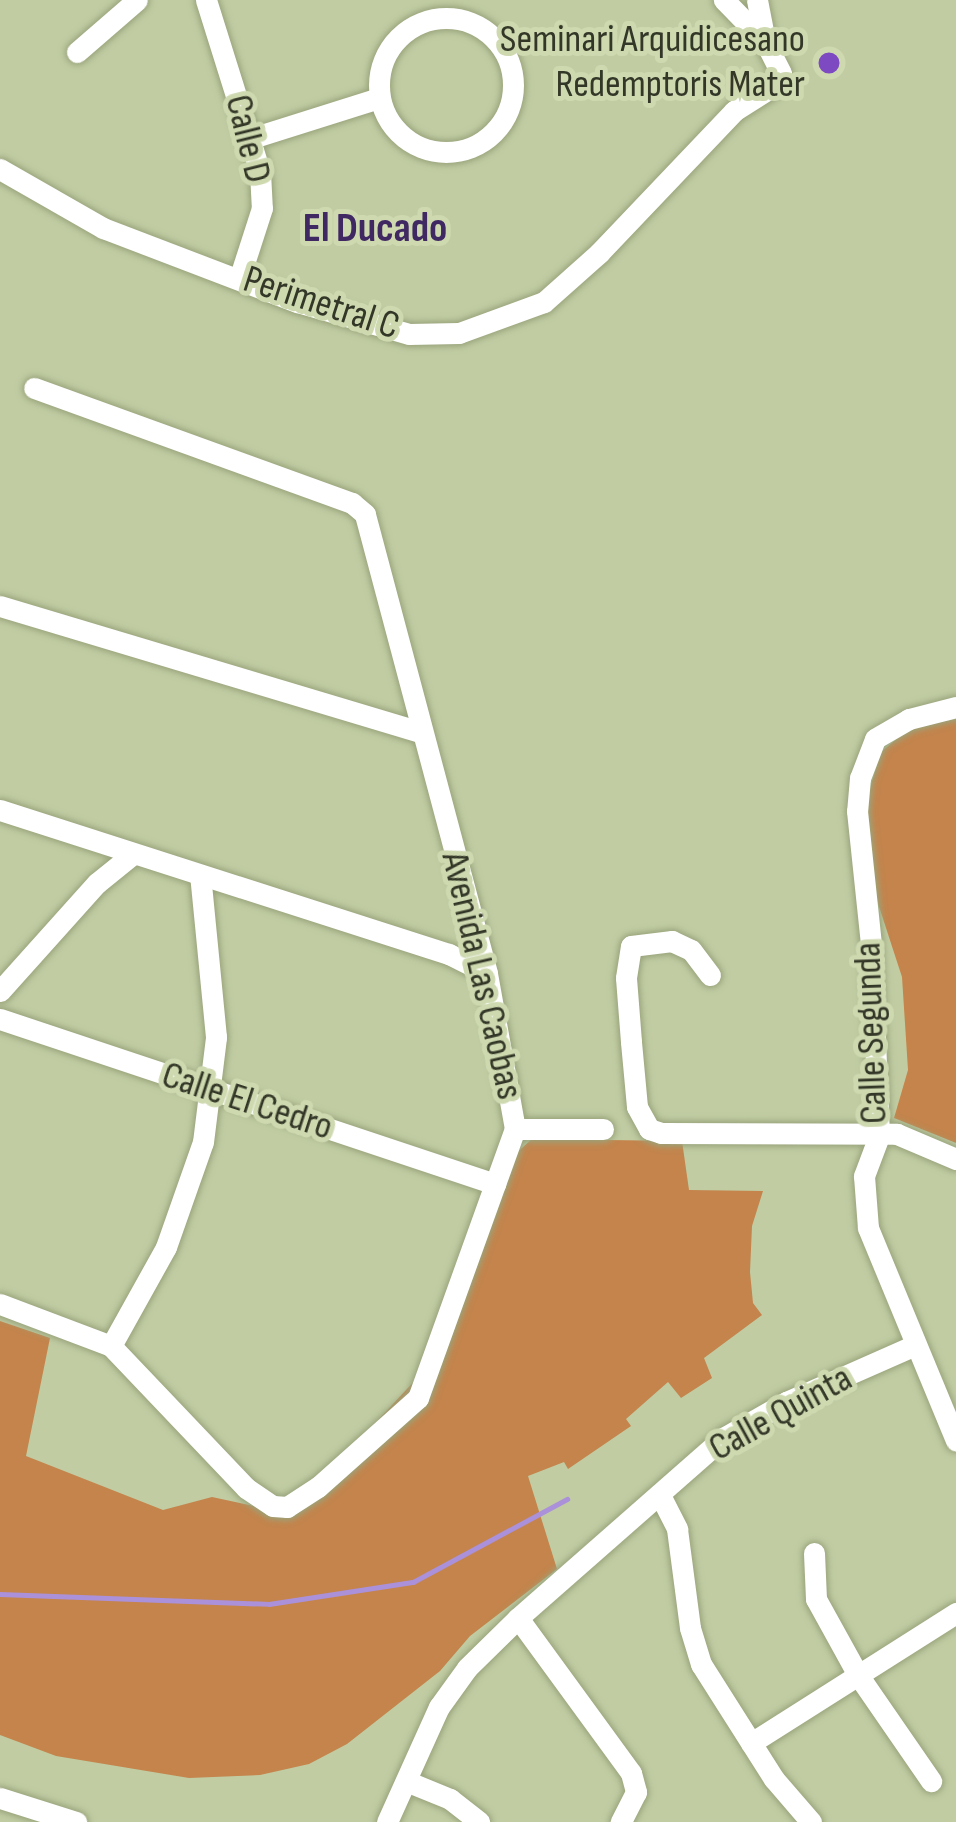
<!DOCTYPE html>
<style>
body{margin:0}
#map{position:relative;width:956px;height:1822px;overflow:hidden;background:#c1cca3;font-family:"Sofia Sans Condensed",sans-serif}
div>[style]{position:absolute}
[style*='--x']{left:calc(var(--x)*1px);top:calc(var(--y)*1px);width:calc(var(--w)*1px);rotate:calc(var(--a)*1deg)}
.forest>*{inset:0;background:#c4844c}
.stream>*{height:4.5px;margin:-2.25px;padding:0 2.25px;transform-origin:2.25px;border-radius:2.25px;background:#ab91d9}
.roads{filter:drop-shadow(0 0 3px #99a47c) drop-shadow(0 0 3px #99a47c)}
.minor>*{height:21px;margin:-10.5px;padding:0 10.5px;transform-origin:10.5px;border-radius:10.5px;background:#fff}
.minor>.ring{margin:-10.5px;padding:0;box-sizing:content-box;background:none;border:21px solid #fff;border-radius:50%}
.dots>*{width:33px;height:33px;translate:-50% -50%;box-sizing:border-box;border:6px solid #ced9b0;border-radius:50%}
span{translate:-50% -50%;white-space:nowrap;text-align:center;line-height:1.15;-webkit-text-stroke:10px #ced9b0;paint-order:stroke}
.poi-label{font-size:39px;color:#333727}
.right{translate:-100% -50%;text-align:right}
.street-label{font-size:39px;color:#333727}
.neighbourhood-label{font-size:42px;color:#402862;font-weight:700}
</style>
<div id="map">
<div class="forest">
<div style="clip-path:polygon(956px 719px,956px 1143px,894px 1118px,908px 1070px,902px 977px,870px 879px,866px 801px,881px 752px,911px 727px)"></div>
<div style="clip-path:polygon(532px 1139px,682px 1141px,689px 1190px,763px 1191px,752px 1226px,750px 1272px,753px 1303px,762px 1315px,704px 1358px,712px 1378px,681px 1398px,668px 1382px,626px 1419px,631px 1426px,568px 1469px,564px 1462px,528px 1476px,557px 1569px,470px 1636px,440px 1671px,347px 1744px,309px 1764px,260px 1775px,189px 1778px,56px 1756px,0 1735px,0 1321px,50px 1338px,26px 1456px,163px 1510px,212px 1497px,272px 1510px,350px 1450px,435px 1359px,513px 1156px)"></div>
</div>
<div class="stream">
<div style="--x:0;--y:1594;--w:269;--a:2.1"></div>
<div style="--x:269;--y:1604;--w:146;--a:-8.7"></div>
<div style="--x:413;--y:1582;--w:175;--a:-28.3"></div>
</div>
<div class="roads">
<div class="minor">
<div style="--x:206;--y:0;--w:180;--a:72.6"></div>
<div style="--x:260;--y:172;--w:36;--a:87"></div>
<div style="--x:262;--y:208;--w:75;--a:107.9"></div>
<div style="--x:757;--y:0;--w:42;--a:79"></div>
<div class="ring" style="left:379px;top:18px;width:113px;height:113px"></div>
<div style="--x:77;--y:52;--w:79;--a:-40.9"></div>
<div style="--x:252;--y:138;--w:133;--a:-17.5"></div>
<div style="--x:0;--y:169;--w:119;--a:29.8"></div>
<div style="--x:103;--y:228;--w:208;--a:20.9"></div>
<div style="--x:297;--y:302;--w:116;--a:15.9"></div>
<div style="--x:409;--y:334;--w:50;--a:-1.1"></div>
<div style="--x:459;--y:333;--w:90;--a:-20"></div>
<div style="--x:544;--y:302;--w:74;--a:-41.7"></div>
<div style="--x:599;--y:253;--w:196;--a:-46.4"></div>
<div style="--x:734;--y:111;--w:52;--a:-32.5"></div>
<div style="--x:778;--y:83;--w:10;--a:-73"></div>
<div style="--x:781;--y:73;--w:35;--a:-117"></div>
<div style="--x:765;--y:42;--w:59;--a:-134.3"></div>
<div style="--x:0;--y:606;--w:439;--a:16.7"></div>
<div style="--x:956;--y:707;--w:49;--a:165.7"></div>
<div style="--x:909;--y:719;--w:39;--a:150"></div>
<div style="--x:875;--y:739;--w:42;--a:111"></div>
<div style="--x:860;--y:778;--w:33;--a:95"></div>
<div style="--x:857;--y:811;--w:134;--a:84"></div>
<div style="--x:871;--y:944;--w:192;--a:87.6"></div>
<div style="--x:879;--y:1136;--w:43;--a:110.6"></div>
<div style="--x:864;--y:1176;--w:52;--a:85.6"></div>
<div style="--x:868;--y:1228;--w:230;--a:67.5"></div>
<div style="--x:0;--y:810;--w:472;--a:17.8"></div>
<div style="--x:449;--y:954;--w:42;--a:26.6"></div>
<div style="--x:710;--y:975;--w:31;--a:-127"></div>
<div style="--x:691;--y:950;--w:21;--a:-155"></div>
<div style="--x:672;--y:941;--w:41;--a:173"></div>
<div style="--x:631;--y:946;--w:32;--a:99"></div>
<div style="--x:626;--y:978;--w:64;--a:85.5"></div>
<div style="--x:631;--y:1042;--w:65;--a:84.7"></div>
<div style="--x:637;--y:1107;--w:25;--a:61"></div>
<div style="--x:649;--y:1129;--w:13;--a:18"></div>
<div style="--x:661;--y:1133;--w:236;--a:0.2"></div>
<div style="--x:897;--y:1134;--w:64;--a:23"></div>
<div style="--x:0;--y:991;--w:145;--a:-48.1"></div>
<div style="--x:97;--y:883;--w:46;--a:-38.9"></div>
<div style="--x:0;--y:1019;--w:522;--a:18.43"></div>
<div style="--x:515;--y:1129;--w:88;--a:0"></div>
<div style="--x:0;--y:1304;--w:119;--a:20.7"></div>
<div style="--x:111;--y:1346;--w:196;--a:46.4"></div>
<div style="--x:246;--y:1488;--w:32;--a:34"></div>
<div style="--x:273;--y:1506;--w:14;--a:4"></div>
<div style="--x:287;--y:1507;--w:37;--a:-33"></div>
<div style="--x:318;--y:1487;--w:134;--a:-41.7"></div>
<div style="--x:418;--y:1398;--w:286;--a:-70.2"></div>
<div style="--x:515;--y:1129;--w:158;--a:-100.2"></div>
<div style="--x:487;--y:973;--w:475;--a:-104.9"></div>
<div style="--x:365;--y:514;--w:17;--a:-140"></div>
<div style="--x:352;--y:503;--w:338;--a:-160.1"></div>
<div style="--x:111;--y:1346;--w:113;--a:-60.9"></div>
<div style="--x:166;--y:1247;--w:111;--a:-70.6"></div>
<div style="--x:203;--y:1142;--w:106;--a:-82.9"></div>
<div style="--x:216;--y:1037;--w:163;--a:-95.6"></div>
<div style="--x:661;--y:1497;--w:36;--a:63"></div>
<div style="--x:677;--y:1529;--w:100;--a:82.5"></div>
<div style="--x:690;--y:1628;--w:38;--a:73"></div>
<div style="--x:701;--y:1664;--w:136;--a:57.6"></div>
<div style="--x:774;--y:1779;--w:57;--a:49.3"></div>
<div style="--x:814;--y:1553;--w:46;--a:87.5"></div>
<div style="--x:816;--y:1599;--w:87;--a:61.1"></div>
<div style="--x:858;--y:1675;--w:129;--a:55.4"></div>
<div style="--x:518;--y:1618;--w:192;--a:53.9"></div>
<div style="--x:631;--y:1773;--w:20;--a:75"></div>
<div style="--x:636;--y:1792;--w:34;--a:117"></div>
<div style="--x:751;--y:1743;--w:243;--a:-32.4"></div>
<div style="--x:406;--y:1781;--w:48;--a:22.2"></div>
<div style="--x:450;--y:1799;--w:37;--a:38"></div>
<div style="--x:0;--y:1798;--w:80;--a:17.5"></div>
<div style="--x:387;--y:1822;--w:126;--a:-65.7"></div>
<div style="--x:439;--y:1707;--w:48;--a:-54.3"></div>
<div style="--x:467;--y:1668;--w:71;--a:-44.4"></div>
<div style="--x:518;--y:1618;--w:273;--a:-41.3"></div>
<div style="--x:723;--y:1438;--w:73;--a:-29.7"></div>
<div style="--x:786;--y:1402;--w:139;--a:-23.8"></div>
</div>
</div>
<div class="dots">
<div style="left:829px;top:63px;background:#7e4ac2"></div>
</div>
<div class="poi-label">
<span class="right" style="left:805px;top:63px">Seminari Arquidicesano<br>Redemptoris Mater</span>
</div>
<div class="street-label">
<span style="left:247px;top:139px;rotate:76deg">Calle D</span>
<span style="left:321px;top:304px;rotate:18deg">Perimetral C</span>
<span style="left:481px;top:976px;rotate:77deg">Avenida Las Caobas</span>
<span style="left:872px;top:1033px;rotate:-92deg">Calle Segunda</span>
<span style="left:247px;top:1102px;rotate:18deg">Calle El Cedro</span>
<span style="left:781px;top:1414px;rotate:-29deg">Calle Quinta</span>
</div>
<div class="neighbourhood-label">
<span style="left:375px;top:229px">El Ducado</span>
</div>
</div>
